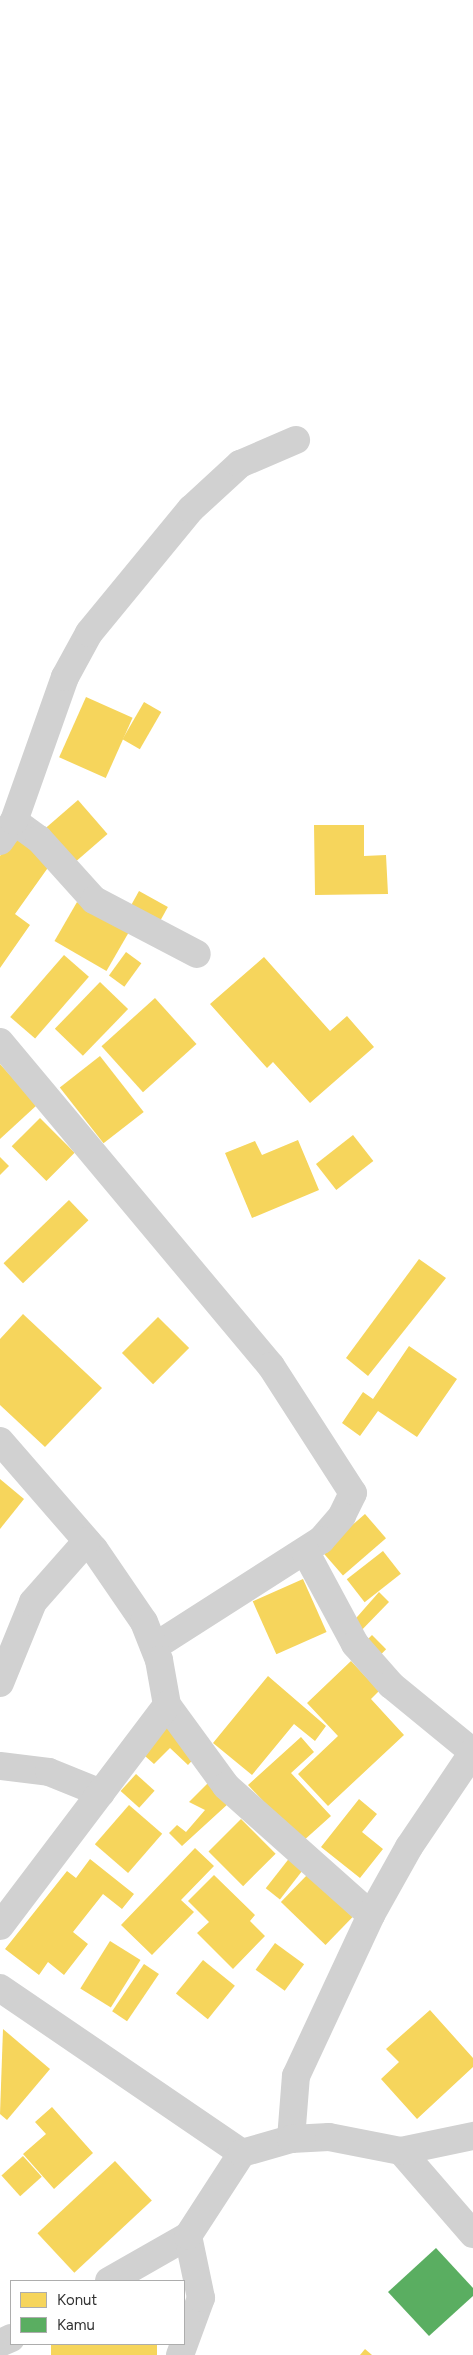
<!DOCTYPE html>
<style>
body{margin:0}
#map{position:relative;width:473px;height:2355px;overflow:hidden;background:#fff;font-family:Figtree,sans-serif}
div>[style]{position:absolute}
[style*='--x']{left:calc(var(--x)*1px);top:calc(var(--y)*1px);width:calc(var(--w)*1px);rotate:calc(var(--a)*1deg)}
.homes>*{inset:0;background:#f6d55c;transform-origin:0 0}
.public>*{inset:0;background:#5aae61}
.minor>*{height:28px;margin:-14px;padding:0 14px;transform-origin:14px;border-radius:14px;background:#d1d1d1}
span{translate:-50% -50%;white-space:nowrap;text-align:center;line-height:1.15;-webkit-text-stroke:5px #fff;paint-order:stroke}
.legend{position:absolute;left:10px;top:2280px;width:175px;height:65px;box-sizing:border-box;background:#fff;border:1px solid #adadad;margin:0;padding:6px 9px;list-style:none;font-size:15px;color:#323232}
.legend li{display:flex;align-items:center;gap:10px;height:25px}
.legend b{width:25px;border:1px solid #adadad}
</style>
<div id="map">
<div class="homes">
<div style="left:86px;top:697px;width:51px;height:66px;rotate:24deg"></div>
<div style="left:144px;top:702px;width:20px;height:43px;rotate:30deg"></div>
<div style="left:78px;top:800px;width:45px;height:42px;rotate:49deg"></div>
<div style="clip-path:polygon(314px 825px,364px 825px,364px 856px,386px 855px,388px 894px,315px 895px)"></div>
<div style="clip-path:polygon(15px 835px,52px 862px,15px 914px,30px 925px,0 968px,0 856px)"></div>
<div style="left:139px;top:891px;width:33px;height:16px;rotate:29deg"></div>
<div style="left:77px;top:902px;width:60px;height:45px;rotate:30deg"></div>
<div style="left:126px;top:952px;width:19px;height:29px;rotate:36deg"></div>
<div style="left:64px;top:955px;width:33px;height:82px;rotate:41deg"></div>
<div style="clip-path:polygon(264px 957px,330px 1031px,347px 1016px,374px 1047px,310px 1103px,273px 1062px,267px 1068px,210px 1004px)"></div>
<div style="left:100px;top:982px;width:39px;height:65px;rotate:44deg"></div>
<div style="left:155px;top:998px;width:62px;height:72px;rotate:48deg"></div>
<div style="left:100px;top:1056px;width:71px;height:51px;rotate:52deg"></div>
<div style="clip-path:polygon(0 1064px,37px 1105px,0 1139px)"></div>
<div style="left:40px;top:1118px;width:49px;height:40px;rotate:45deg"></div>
<div style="left:353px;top:1135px;width:33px;height:47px;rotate:52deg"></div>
<div style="clip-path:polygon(298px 1140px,319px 1190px,252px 1218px,225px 1153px,255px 1141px,262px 1155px)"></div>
<div style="clip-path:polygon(0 1157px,9px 1166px,0 1175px)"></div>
<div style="left:69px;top:1200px;width:28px;height:91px;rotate:46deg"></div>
<div style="clip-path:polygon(419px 1259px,446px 1278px,368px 1376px,346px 1358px)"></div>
<div style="clip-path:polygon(23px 1314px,102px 1388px,45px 1447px,0 1405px,0 1339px)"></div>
<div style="left:158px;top:1317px;width:44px;height:51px;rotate:45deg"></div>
<div style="clip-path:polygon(409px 1346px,457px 1379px,417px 1437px,378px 1411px,360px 1436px,342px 1423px,363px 1392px,373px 1399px)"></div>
<div style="clip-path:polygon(0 1479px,24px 1499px,0 1529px)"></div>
<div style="left:365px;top:1514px;width:32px;height:57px;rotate:49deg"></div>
<div style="left:383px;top:1551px;width:29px;height:46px;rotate:52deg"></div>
<div style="left:303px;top:1579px;width:58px;height:55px;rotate:66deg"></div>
<div style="clip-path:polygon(379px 1592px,389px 1602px,354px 1638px,350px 1625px)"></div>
<div style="left:372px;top:1635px;width:20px;height:16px;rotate:45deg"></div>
<div style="clip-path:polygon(351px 1661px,379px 1691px,371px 1699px,404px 1735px,328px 1806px,298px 1774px,338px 1736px,307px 1703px)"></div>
<div style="clip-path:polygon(268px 1676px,326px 1726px,315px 1741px,294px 1724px,252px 1775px,213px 1743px)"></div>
<div style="clip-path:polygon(165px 1720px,199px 1753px,188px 1765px,170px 1748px,154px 1764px,137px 1749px)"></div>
<div style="clip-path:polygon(301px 1737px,314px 1752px,291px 1773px,331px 1816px,302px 1842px,248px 1785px)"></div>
<div style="left:136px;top:1774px;width:25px;height:23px;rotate:42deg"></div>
<div style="clip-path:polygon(209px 1782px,229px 1803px,182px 1846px,169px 1833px,177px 1825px,186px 1832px,205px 1810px,189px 1802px)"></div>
<div style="clip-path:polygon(359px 1799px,377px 1814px,362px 1832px,383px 1849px,360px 1878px,321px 1847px)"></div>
<div style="left:129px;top:1805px;width:44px;height:52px;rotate:41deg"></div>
<div style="left:241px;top:1819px;width:49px;height:46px;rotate:45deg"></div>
<div style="clip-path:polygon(195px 1848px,214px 1866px,181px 1900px,194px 1912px,152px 1955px,121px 1925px)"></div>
<div style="left:291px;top:1856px;width:18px;height:41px;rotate:38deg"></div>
<div style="clip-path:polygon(90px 1859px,134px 1894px,122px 1909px,103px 1894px,73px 1932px,88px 1944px,64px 1975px,48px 1962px,39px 1975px,5px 1949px,67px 1871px,76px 1878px)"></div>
<div style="left:308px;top:1874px;width:62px;height:39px;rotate:44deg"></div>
<div style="clip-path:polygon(214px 1875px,255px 1915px,250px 1921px,265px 1936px,233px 1969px,197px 1933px,209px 1922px,188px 1901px)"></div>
<div style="left:110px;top:1941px;width:36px;height:56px;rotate:32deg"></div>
<div style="left:275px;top:1943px;width:36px;height:33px;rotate:36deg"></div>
<div style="left:203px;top:1960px;width:41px;height:43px;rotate:39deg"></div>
<div style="left:144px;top:1964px;width:18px;height:57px;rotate:34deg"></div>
<div style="clip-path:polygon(430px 2010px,473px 2058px,473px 2067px,417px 2119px,381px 2079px,399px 2062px,386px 2049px)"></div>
<div style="clip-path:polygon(3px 2029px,50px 2069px,7px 2120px,0 2114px)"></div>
<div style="clip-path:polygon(52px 2107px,93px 2153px,54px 2189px,23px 2154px,46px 2134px,35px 2122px)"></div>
<div style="left:23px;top:2156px;width:28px;height:29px;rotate:48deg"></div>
<div style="left:115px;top:2161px;width:54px;height:106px;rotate:47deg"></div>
<div style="left:51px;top:2344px;width:106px;height:13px"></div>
<div style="clip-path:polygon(365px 2349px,372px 2355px,360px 2355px)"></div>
</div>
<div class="public">
<div style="clip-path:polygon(436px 2248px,473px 2288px,473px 2296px,429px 2336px,388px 2292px)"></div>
</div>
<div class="minor">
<div style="--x:14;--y:821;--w:31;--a:36"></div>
<div style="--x:39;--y:839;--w:82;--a:48"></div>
<div style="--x:94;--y:900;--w:116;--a:27.7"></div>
<div style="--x:0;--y:841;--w:24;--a:-55"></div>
<div style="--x:14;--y:821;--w:153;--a:-70.5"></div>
<div style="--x:65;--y:677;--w:50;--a:-61.4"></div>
<div style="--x:89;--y:633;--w:161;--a:-50.6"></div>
<div style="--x:191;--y:509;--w:67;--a:-42.6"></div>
<div style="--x:240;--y:464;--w:61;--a:-23.2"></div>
<div style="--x:0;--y:1042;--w:422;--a:50.1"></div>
<div style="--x:271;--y:1366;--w:151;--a:57.2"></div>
<div style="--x:353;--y:1493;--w:25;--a:116"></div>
<div style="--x:342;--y:1516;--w:32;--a:131"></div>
<div style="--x:321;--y:1540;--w:198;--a:147.4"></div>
<div style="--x:0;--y:1441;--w:143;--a:49"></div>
<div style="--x:94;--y:1549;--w:88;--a:55.6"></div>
<div style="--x:144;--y:1622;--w:41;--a:68.5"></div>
<div style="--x:159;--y:1660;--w:46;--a:79.9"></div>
<div style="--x:167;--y:1705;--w:100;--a:53.9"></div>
<div style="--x:226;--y:1786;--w:194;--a:41.7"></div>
<div style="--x:305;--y:1551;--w:106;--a:61.7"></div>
<div style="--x:355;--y:1644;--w:55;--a:48.7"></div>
<div style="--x:391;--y:1685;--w:106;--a:39.3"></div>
<div style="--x:0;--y:1683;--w:87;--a:-67.8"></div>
<div style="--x:33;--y:1602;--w:81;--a:-48.5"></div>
<div style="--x:0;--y:1766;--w:49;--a:7"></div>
<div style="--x:49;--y:1772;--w:56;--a:22"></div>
<div style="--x:0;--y:1926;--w:277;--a:-52.9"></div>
<div style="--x:0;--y:1988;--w:293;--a:34.3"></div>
<div style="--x:291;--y:2139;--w:63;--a:-85.5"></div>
<div style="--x:296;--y:2076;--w:178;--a:-65"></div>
<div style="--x:371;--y:1915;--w:78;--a:-60.8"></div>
<div style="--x:409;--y:1847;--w:115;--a:-56"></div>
<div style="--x:401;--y:2151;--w:110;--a:49.1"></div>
<div style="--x:109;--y:2281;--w:91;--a:-29.7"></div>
<div style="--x:0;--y:2343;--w:12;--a:-24"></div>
<div style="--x:180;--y:2355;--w:61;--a:-69.8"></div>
<div style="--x:201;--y:2298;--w:63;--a:-101.8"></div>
<div style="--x:188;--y:2236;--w:99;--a:-57"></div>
<div style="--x:242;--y:2153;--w:51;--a:-15.9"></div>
<div style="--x:291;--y:2139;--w:38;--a:-3"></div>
<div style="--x:329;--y:2137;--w:73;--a:11"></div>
<div style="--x:401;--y:2151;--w:74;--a:-11.8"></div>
</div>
<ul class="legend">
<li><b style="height:14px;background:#f6d55c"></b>Konut</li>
<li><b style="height:14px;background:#5aae61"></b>Kamu</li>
</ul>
</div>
